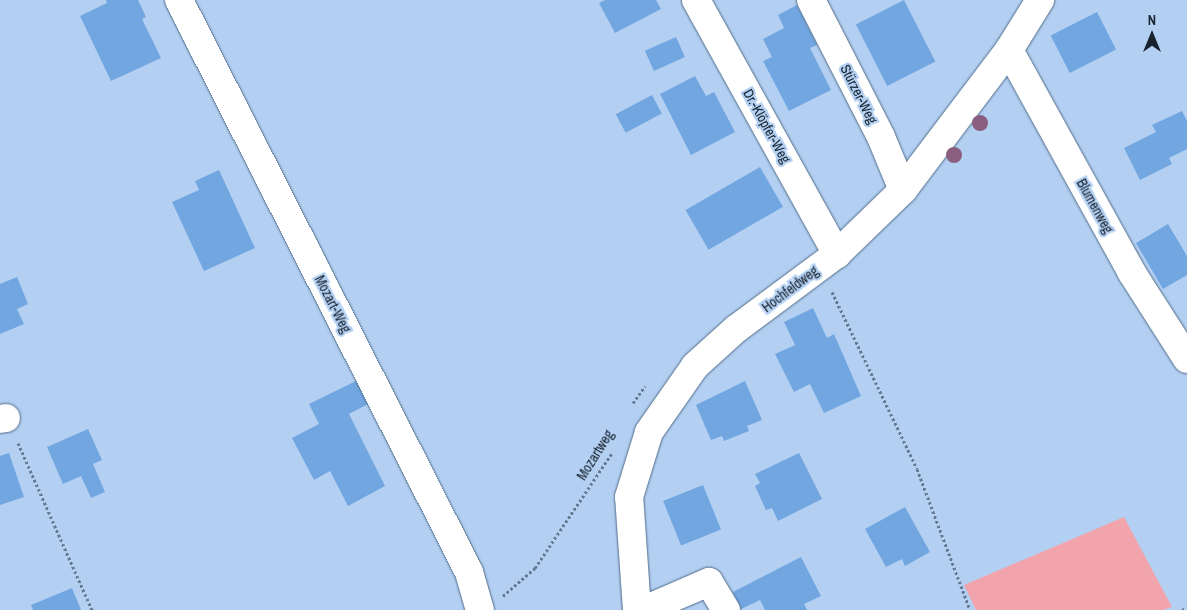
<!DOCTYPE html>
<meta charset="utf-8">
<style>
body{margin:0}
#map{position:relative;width:1187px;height:610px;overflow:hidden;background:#b3d0f2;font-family:"Archivo Narrow",sans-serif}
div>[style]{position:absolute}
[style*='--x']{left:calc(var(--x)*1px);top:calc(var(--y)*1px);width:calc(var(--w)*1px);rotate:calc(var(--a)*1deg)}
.green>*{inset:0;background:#f2a4ac}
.building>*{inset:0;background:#72a6e1;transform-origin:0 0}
.path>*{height:3px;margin-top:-1.5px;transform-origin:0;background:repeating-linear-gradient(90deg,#657990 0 2.5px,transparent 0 5px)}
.roads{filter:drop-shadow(0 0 1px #536d8b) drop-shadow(0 0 1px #536d8b)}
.minor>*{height:28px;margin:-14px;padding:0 14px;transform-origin:14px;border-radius:14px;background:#fff}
.trees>*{width:16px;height:16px;margin:-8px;border-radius:50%;background:#895e7e}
span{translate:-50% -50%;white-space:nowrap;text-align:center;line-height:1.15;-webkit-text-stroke:4.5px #b3d0f2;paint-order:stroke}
.street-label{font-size:14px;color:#18232f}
.north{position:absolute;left:1127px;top:10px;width:50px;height:50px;-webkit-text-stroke:4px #b3d0f2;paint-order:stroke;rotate:0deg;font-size:14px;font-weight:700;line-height:20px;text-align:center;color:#18232f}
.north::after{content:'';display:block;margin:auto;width:18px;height:22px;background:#18232f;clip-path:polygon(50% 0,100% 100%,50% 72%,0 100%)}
</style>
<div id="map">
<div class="green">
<div style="clip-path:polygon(1124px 517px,1172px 607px,1163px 610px,976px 610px,964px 585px)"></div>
</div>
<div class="building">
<div style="clip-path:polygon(106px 0,138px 0,146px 17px,142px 19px,161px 58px,111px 81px,80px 16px,107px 3px)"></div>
<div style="clip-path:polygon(605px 0,656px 0,661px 9px,615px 33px,599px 3px)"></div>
<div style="left:904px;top:0;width:69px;height:54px;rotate:63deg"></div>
<div style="clip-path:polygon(797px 5px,817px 45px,810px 48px,831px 90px,789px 111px,763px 61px,772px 57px,763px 39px,784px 28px,778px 15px)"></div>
<div style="left:1097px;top:12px;width:42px;height:52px;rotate:63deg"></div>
<div style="left:676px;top:37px;width:22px;height:34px;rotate:66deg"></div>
<div style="clip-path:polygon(695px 76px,706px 96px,714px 92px,735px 132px,691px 155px,660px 94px)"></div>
<div style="left:652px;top:95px;width:21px;height:41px;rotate:62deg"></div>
<div style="clip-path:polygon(1182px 111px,1187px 121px,1187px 149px,1169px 158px,1172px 164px,1140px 180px,1124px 148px,1156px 132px,1152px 125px)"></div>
<div style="left:760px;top:167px;width:46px;height:86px;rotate:60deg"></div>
<div style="clip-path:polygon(219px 170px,255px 248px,204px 271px,172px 202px,199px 190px,195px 181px)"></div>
<div style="clip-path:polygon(1168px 224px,1187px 256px,1187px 275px,1163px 289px,1136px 243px)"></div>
<div style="clip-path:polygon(17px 277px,28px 304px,17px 309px,24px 324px,0 334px,0 284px)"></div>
<div style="clip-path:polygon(813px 308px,827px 338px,834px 334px,861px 396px,824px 413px,810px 384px,794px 392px,775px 354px,795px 345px,784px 322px)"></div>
<div style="clip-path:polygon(358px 380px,370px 403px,349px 414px,385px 486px,348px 506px,330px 471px,314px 480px,292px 438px,319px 424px,309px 404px)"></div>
<div style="clip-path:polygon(745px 381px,762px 420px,747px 426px,749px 431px,724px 441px,722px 436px,711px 440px,696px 405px)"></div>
<div style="clip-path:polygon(88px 429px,102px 460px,93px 464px,105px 492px,91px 498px,81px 476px,63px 484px,47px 447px)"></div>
<div style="clip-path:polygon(9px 453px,24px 497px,0 505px,0 456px)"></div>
<div style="clip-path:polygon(799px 453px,822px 499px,778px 521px,772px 508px,766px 510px,755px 486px,760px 483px,755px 474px)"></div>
<div style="left:703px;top:485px;width:48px;height:43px;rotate:68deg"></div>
<div style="clip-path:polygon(905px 507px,930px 552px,905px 566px,902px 559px,886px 567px,865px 529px)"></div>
<div style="clip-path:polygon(801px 557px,821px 596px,804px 604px,807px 610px,765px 610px,760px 600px,741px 609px,733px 592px)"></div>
<div style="clip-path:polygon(72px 588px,81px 610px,33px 610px,31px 605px)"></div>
</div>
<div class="path">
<div style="--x:832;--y:292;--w:196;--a:64.3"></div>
<div style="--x:917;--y:469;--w:151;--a:69.4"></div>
<div style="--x:633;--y:403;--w:21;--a:-55"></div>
<div style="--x:18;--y:443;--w:183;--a:66.1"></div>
<div style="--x:503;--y:596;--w:43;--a:-41.2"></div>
<div style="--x:535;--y:568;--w:138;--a:-56.2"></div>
<div style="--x:1182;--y:610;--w:5;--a:-22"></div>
</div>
<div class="roads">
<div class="minor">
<div style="--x:179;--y:0;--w:641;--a:63.12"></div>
<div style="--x:469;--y:572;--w:40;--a:74"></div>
<div style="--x:696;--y:0;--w:291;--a:61"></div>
<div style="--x:811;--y:0;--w:154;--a:62.9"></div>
<div style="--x:881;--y:137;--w:57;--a:67.5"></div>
<div style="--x:1009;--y:50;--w:255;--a:61.1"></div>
<div style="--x:1132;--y:273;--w:102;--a:57.4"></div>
<div style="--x:0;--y:419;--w:6;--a:-9"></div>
<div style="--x:637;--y:610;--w:113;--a:-94"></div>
<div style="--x:629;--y:497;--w:68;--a:-72.9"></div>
<div style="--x:649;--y:432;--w:80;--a:-55.1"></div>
<div style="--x:695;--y:366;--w:55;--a:-42.1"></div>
<div style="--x:736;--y:329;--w:126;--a:-36.6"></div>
<div style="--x:837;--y:254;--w:92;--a:-44.1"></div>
<div style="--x:903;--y:190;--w:176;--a:-52.9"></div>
<div style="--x:1009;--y:50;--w:59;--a:-58.2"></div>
<div style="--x:644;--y:610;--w:71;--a:-23.3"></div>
<div style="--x:709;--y:582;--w:33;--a:59"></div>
</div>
</div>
<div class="trees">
<div style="left:980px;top:123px"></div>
<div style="left:954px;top:155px"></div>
</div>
<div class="street-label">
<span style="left:859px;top:94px;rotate:63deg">Stürzer-Weg</span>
<span style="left:767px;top:126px;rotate:61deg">Dr.-Klöpfer-Weg</span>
<span style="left:1095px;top:206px;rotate:61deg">Blumenweg</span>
<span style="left:790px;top:289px;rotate:-37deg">Hochfeldweg</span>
<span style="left:333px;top:304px;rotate:63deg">Mozart-Weg</span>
<span style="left:595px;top:455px;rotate:-58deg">Mozartweg</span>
</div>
<div class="north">N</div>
</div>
